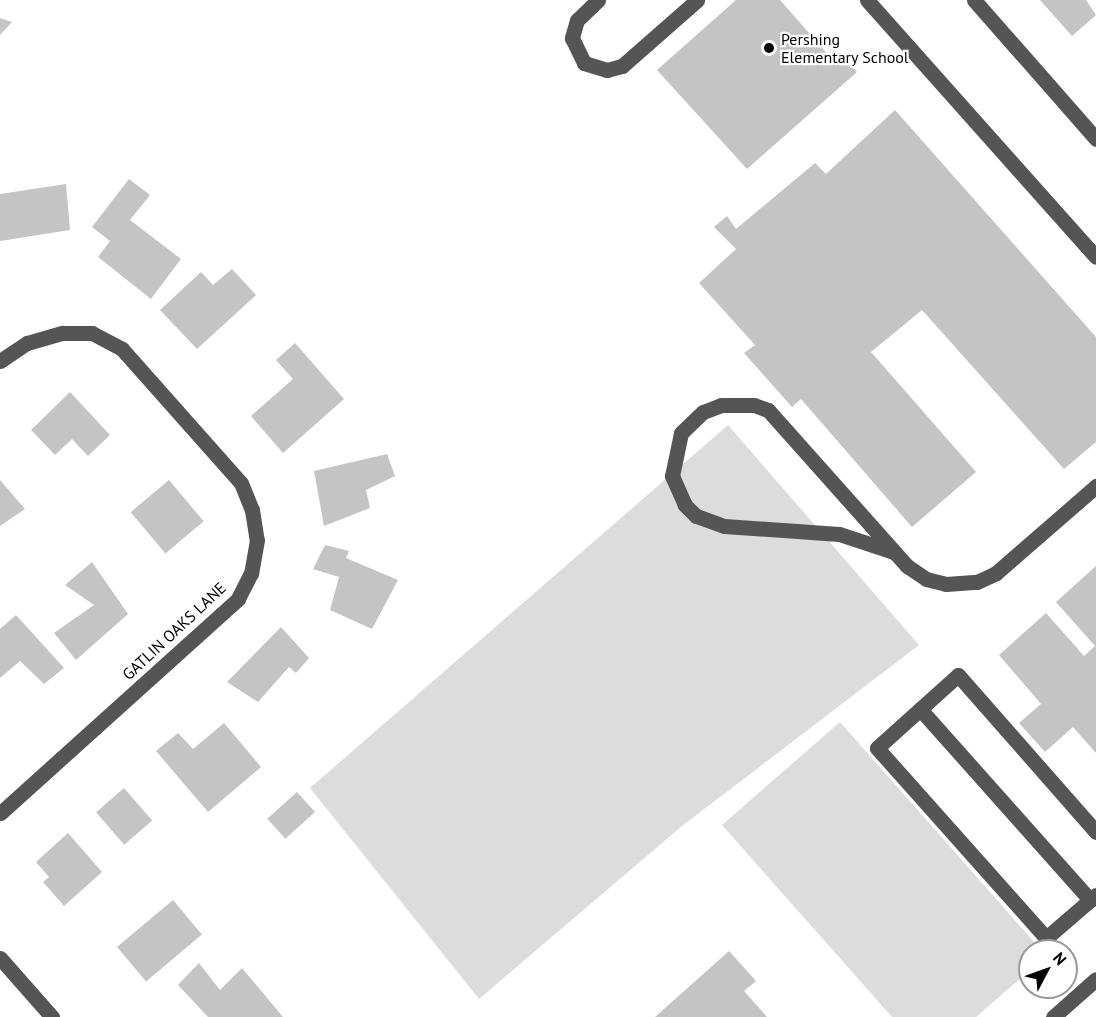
<!DOCTYPE html>
<style>
body{margin:0}
#map{position:relative;width:1096px;height:1017px;overflow:hidden;background:#fff;font-family:"PT Sans",sans-serif}
div>[style]{position:absolute}
[style*='--x']{left:calc(var(--x)*1px);top:calc(var(--y)*1px);width:calc(var(--w)*1px);rotate:calc(var(--a)*1deg)}
.green>*{inset:0;background:#dcdcdc}
.building>*{inset:0;background:#c4c4c4;transform-origin:0 0}
.minor>*{height:15px;margin:-7.5px;padding:0 7.5px;transform-origin:7.5px;border-radius:7.5px;background:#555}
.dots>*{width:16px;height:16px;translate:-50% -50%;box-sizing:border-box;border:3px solid #fff;border-radius:50%}
span{translate:-50% -50%;white-space:nowrap;text-align:center;line-height:1.15;-webkit-text-stroke:4.5px #fff;paint-order:stroke}
.poi-label{font-size:16px;color:#000}
.left{translate:0 -50%;text-align:left}
.street-label{font-size:16px;color:#000}
.north{position:absolute;left:1018px;top:939px;width:60px;height:60px;box-sizing:border-box;background:#fff;border:2px solid #999;border-radius:50%;rotate:49deg;font-size:16px;font-weight:700;line-height:24px;text-align:center;color:#000}
.north::after{content:'';display:block;margin:auto;width:21px;height:27px;background:#000;clip-path:polygon(50% 0,100% 100%,50% 72%,0 100%)}
</style>
<div id="map">
<div class="green">
<div style="clip-path:polygon(728px 425px,919px 645px,682px 826px,479px 999px,310px 788px)"></div>
<div style="clip-path:polygon(840px 722px,1042px 951px,1030px 951px,1030px 970px,976px 1017px,892px 1017px,722px 825px)"></div>
</div>
<div class="building">
<div style="clip-path:polygon(736px 0,780px 0,832px 59px,840px 52px,857px 72px,747px 169px,657px 70px)"></div>
<div style="clip-path:polygon(1040px 0,1086px 0,1096px 15px,1072px 36px)"></div>
<div style="clip-path:polygon(0 18px,12px 22px,0 35px)"></div>
<div style="clip-path:polygon(895px 110px,1096px 337px,1096px 442px,1064px 469px,922px 310px,871px 352px,976px 472px,912px 527px,801px 399px,792px 407px,744px 353px,755px 345px,699px 283px,736px 249px,714px 227px,727px 216px,736px 229px,815px 163px,826px 174px)"></div>
<div style="clip-path:polygon(129px 179px,150px 195px,130px 220px,181px 259px,151px 299px,98px 257px,110px 241px,92px 227px)"></div>
<div style="clip-path:polygon(66px 184px,70px 230px,0 241px,0 194px)"></div>
<div style="clip-path:polygon(232px 269px,256px 295px,197px 349px,160px 310px,201px 272px,213px 285px)"></div>
<div style="clip-path:polygon(295px 343px,344px 399px,283px 453px,251px 416px,293px 379px,276px 360px)"></div>
<div style="clip-path:polygon(70px 392px,110px 435px,88px 456px,72px 439px,55px 455px,31px 430px)"></div>
<div style="clip-path:polygon(387px 454px,395px 476px,366px 490px,370px 508px,324px 526px,314px 471px)"></div>
<div style="clip-path:polygon(0 480px,25px 509px,0 526px)"></div>
<div style="left:169px;top:480px;width:54px;height:50px;rotate:50deg"></div>
<div style="clip-path:polygon(325px 545px,349px 551px,346px 558px,398px 580px,372px 629px,330px 610px,339px 577px,313px 569px)"></div>
<div style="clip-path:polygon(92px 562px,128px 614px,76px 660px,54px 633px,94px 605px,65px 585px)"></div>
<div style="clip-path:polygon(1096px 566px,1096px 753px,1073px 727px,1045px 752px,1019px 723px,1041px 704px,999px 655px,1046px 613px,1084px 656px,1095px 646px,1056px 602px)"></div>
<div style="clip-path:polygon(16px 615px,64px 668px,44px 684px,20px 661px,0 678px,0 629px)"></div>
<div style="clip-path:polygon(281px 627px,309px 658px,296px 673px,289px 667px,258px 702px,227px 682px)"></div>
<div style="clip-path:polygon(224px 723px,261px 767px,208px 812px,156px 751px,178px 733px,193px 749px)"></div>
<div style="left:124px;top:788px;width:43px;height:37px;rotate:49deg"></div>
<div style="left:297px;top:792px;width:27px;height:40px;rotate:48deg"></div>
<div style="clip-path:polygon(68px 833px,102px 872px,64px 906px,43px 882px,49px 877px,36px 862px)"></div>
<div style="left:173px;top:900px;width:45px;height:73px;rotate:50deg"></div>
<div style="clip-path:polygon(729px 951px,756px 981px,744px 991px,767px 1017px,655px 1017px)"></div>
<div style="clip-path:polygon(199px 963px,220px 990px,242px 968px,283px 1017px,208px 1017px,178px 985px)"></div>
</div>
<div class="minor">
<div style="--x:598;--y:0;--w:29;--a:136"></div>
<div style="--x:577;--y:20;--w:19;--a:106"></div>
<div style="--x:572;--y:38;--w:28;--a:64"></div>
<div style="--x:584;--y:63;--w:24;--a:17"></div>
<div style="--x:607;--y:70;--w:16;--a:-15"></div>
<div style="--x:622;--y:66;--w:100;--a:-41.3"></div>
<div style="--x:867;--y:0;--w:344;--a:48.3"></div>
<div style="--x:974;--y:0;--w:185;--a:48.7"></div>
<div style="--x:0;--y:361;--w:32;--a:-34"></div>
<div style="--x:27;--y:343;--w:37;--a:-16"></div>
<div style="--x:63;--y:333;--w:29;--a:0"></div>
<div style="--x:92;--y:333;--w:34;--a:28"></div>
<div style="--x:122;--y:349;--w:179;--a:48.4"></div>
<div style="--x:241;--y:483;--w:29;--a:68"></div>
<div style="--x:252;--y:510;--w:30;--a:81"></div>
<div style="--x:257;--y:540;--w:34;--a:100"></div>
<div style="--x:251;--y:573;--w:29;--a:117"></div>
<div style="--x:238;--y:599;--w:320;--a:138"></div>
<div style="--x:894;--y:552;--w:58;--a:-161.9"></div>
<div style="--x:839;--y:534;--w:115;--a:-176"></div>
<div style="--x:724;--y:526;--w:30;--a:-160"></div>
<div style="--x:696;--y:516;--w:16;--a:-135"></div>
<div style="--x:685;--y:505;--w:32;--a:-114"></div>
<div style="--x:672;--y:476;--w:44;--a:-78.2"></div>
<div style="--x:681;--y:433;--w:30;--a:-44"></div>
<div style="--x:703;--y:412;--w:19;--a:-21"></div>
<div style="--x:721;--y:405;--w:33;--a:0"></div>
<div style="--x:754;--y:405;--w:15;--a:20"></div>
<div style="--x:768;--y:410;--w:209;--a:48.3"></div>
<div style="--x:907;--y:566;--w:23;--a:34"></div>
<div style="--x:926;--y:579;--w:21;--a:14"></div>
<div style="--x:946;--y:584;--w:31;--a:-4"></div>
<div style="--x:977;--y:582;--w:21;--a:-25"></div>
<div style="--x:996;--y:573;--w:133;--a:-41"></div>
<div style="--x:920;--y:709;--w:256;--a:48.3"></div>
<div style="--x:1096;--y:832;--w:209;--a:-131.3"></div>
<div style="--x:958;--y:675;--w:109;--a:138"></div>
<div style="--x:877;--y:748;--w:254;--a:48.3"></div>
<div style="--x:1046;--y:938;--w:66;--a:-40.7"></div>
<div style="--x:0;--y:958;--w:79;--a:48.6"></div>
<div style="--x:1053;--y:1017;--w:57;--a:-41.5"></div>
</div>
<div class="dots">
<div style="left:769px;top:48px;background:#000"></div>
</div>
<div class="poi-label">
<span class="left" style="left:781px;top:48px">Pershing<br>Elementary School</span>
</div>
<div class="street-label">
<span style="left:174px;top:631px;rotate:-43deg">GATLIN OAKS LANE</span>
</div>
<div class="north">N</div>
</div>
